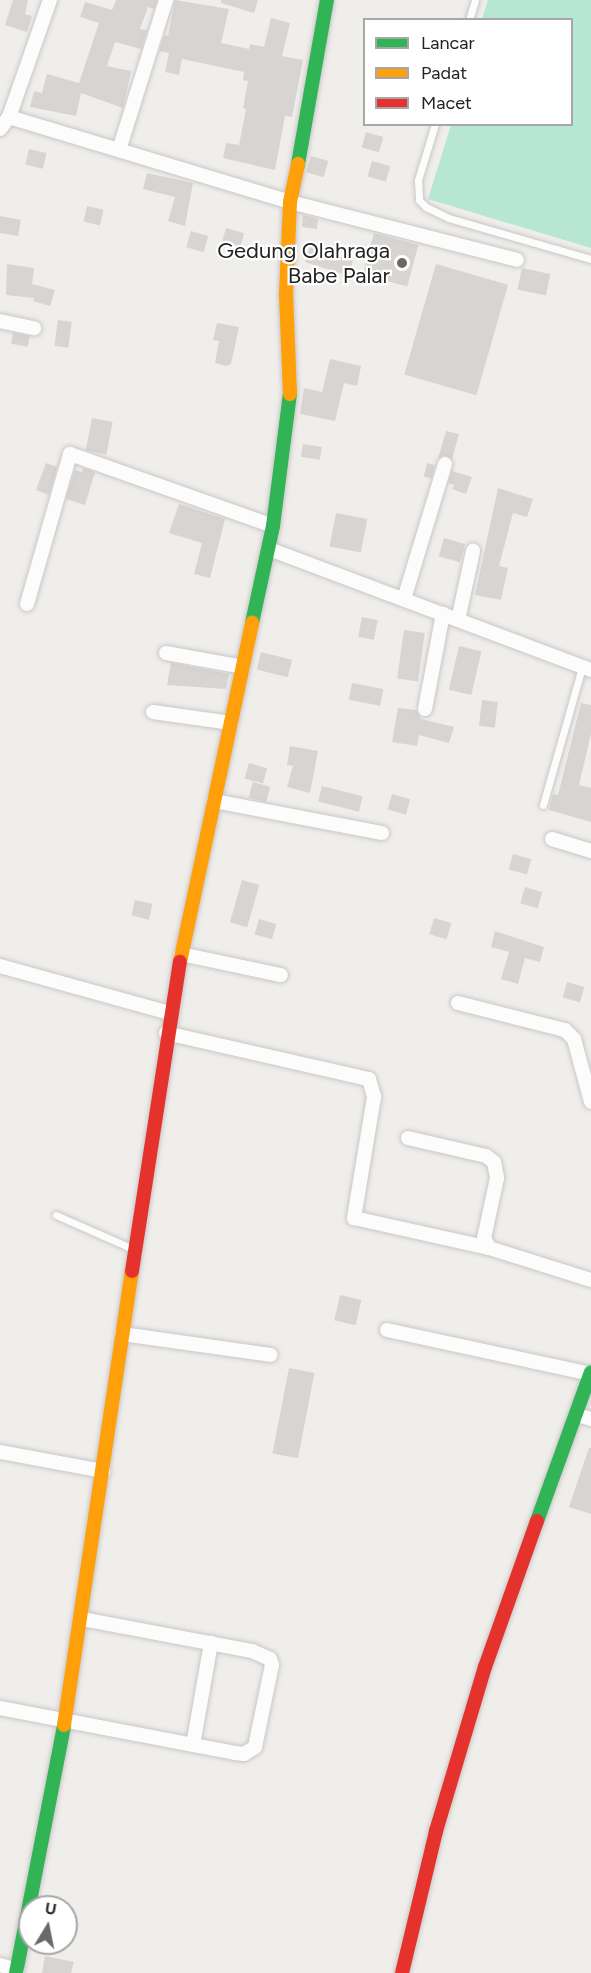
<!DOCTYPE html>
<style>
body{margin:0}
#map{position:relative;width:591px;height:1973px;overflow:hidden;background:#f0eeeb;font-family:Figtree,sans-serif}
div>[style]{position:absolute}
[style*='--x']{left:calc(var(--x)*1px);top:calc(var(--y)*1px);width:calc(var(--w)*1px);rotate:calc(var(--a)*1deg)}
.pitch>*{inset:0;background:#b7e6d2}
.building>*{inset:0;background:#d7d4d2;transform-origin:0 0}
.roads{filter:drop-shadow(0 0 2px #c9c8c7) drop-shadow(0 0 2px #c9c8c7)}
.lane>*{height:7px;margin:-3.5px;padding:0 3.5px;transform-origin:3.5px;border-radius:3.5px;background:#fdfcfc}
.street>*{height:14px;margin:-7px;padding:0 7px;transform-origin:7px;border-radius:7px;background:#fdfcfc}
.fast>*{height:14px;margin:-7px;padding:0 7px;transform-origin:7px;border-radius:7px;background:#30b455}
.slow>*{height:14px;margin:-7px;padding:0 7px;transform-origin:7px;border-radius:7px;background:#ff9f0a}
.jam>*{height:14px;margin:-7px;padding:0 7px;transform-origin:7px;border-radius:7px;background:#e5322d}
.dots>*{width:16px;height:16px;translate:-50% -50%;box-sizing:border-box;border:3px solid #fff;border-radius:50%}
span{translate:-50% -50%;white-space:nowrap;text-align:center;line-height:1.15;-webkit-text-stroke:4.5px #fff;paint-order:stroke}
.poi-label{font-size:22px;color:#222}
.right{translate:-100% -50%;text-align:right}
.legend{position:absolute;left:363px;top:18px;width:210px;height:108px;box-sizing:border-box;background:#fff;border:2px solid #a7a7a7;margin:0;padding:8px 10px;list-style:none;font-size:18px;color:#222}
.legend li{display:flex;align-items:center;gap:12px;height:30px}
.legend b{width:30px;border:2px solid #a7a7a7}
.north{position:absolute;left:18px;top:1895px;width:60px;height:60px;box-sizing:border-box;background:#fff;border:2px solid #a7a7a7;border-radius:50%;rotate:10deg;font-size:16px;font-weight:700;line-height:24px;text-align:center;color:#222}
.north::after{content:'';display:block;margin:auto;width:21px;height:27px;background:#6a6968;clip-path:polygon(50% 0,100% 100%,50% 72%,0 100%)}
</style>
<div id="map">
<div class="pitch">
<div style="clip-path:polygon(488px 0,591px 0,591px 248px,428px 199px,451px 125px,572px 124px,572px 20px,482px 19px)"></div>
</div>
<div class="building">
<div style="clip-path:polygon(13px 0,28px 0,25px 14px,32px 16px,27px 32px,5px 25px)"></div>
<div style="clip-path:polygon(116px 0,157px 0,154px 9px,148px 7px,140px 29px,147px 30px,141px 49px,115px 42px,107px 66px,131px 71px,123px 108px,81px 93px,76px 116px,30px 107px,34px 91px,42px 93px,47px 74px,79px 83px,99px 23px,80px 17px,85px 2px,112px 10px)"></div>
<div style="clip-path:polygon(175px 0,229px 9px,221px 43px,249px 49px,250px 44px,264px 47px,271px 18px,290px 23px,282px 56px,303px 60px,292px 117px,285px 116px,275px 170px,223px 158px,226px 143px,239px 145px,246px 109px,243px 108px,248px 81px,243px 80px,244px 72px,182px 59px,179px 75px,165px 72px,169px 53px,159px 51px,165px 35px,168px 36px)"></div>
<div style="clip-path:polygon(221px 0,258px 0,254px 13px,221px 3px)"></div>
<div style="left:366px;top:132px;width:18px;height:16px;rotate:16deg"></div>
<div style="left:29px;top:149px;width:18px;height:16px;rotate:13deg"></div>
<div style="left:311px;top:156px;width:18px;height:17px;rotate:16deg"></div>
<div style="left:372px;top:161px;width:19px;height:16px;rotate:16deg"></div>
<div style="clip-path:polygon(147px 173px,193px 183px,185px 226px,168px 221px,175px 197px,143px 189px)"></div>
<div style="left:87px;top:206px;width:17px;height:16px;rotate:13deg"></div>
<div style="clip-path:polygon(303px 215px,318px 219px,317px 229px,302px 227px)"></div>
<div style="clip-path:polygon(0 216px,21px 220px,18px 236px,0 233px)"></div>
<div style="left:226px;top:228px;width:19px;height:16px;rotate:16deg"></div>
<div style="left:191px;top:231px;width:18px;height:17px;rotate:16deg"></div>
<div style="left:374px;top:233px;width:46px;height:43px;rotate:15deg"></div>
<div style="left:310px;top:247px;width:45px;height:16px;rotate:17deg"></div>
<div style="clip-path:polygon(7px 264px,34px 268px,32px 284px,55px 290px,50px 306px,33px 301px,34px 298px,6px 295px)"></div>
<div style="left:436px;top:264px;width:75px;height:115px;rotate:16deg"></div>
<div style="left:522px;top:268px;width:29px;height:22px;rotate:12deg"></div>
<div style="left:58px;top:320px;width:14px;height:26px;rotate:8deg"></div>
<div style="clip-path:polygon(217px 323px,239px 327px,231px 364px,226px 366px,215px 363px,219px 341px,213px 340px)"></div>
<div style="left:13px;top:333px;width:17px;height:11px;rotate:10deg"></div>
<div style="clip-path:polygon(330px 359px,361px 366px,357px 386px,344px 383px,335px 421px,300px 414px,304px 388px,322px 392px)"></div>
<div style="left:92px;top:418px;width:21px;height:33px;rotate:11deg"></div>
<div style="clip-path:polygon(446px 431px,459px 434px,452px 459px,444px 455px,438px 459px)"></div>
<div style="left:303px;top:444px;width:19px;height:13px;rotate:9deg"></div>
<div style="clip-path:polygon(46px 463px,57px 467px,49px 495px,36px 490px)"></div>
<div style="left:427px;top:463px;width:8px;height:14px;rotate:14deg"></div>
<div style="clip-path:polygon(83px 468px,95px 472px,85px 505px,66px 499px,75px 470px,82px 472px)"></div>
<div style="clip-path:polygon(452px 471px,472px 477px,466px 494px,452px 489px,454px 485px,448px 483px)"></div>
<div style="clip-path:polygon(498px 488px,533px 499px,527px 517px,513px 513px,499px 566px,508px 568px,501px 600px,475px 595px)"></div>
<div style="clip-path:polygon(179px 504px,225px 519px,210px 578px,194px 574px,202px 543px,169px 533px)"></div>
<div style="left:336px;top:513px;width:32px;height:34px;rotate:11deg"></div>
<div style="left:444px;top:538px;width:22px;height:19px;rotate:16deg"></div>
<div style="left:362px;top:617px;width:16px;height:20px;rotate:11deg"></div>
<div style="left:404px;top:630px;width:21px;height:49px;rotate:8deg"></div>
<div style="left:459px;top:646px;width:23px;height:45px;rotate:13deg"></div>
<div style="left:261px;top:652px;width:32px;height:18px;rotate:14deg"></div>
<div style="clip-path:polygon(171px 663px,229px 674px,226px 689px,167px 685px)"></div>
<div style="left:352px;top:683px;width:32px;height:17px;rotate:11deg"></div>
<div style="left:482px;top:700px;width:16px;height:26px;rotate:7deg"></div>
<div style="clip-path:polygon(581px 703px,591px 705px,591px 734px,579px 785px,591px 788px,591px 822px,549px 810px,553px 794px,558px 795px)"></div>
<div style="clip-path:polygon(398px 708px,416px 710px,421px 719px,454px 727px,449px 743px,419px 735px,417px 746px,392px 742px)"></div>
<div style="clip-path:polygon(290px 746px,318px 751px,310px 793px,287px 787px,293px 766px,287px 765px)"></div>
<div style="left:249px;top:763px;width:19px;height:16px;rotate:16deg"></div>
<div style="left:253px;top:782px;width:18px;height:16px;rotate:16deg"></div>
<div style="left:322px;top:786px;width:42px;height:16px;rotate:14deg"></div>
<div style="left:392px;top:794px;width:19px;height:16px;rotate:16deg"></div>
<div style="left:513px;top:854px;width:19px;height:16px;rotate:16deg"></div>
<div style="left:242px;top:880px;width:18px;height:44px;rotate:16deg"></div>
<div style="left:525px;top:887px;width:18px;height:17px;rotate:16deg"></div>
<div style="left:135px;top:900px;width:18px;height:16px;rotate:13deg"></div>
<div style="left:434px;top:918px;width:18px;height:17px;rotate:16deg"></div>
<div style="left:259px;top:919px;width:18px;height:16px;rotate:16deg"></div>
<div style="clip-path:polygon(495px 931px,544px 947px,540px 962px,525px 958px,518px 984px,501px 979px,509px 952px,491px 947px)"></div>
<div style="left:567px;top:982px;width:18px;height:16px;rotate:16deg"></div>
<div style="left:340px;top:1295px;width:22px;height:26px;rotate:13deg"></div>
<div style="left:289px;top:1368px;width:26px;height:87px;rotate:11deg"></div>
<div style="clip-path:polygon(589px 1448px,591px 1448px,591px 1514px,569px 1507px)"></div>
<div style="clip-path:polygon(45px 1956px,74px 1962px,71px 1973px,42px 1973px)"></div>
</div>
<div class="roads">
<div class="lane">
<div style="--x:469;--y:20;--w:21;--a:-73"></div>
<div style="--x:435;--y:124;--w:59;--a:106.9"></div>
<div style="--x:418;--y:180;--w:20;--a:87"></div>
<div style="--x:419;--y:200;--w:10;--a:45"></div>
<div style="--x:426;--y:207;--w:25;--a:26"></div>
<div style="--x:449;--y:218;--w:148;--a:16.1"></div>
<div style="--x:543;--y:805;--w:143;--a:-74.2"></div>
<div style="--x:56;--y:1215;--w:84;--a:23.8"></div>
</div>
<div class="street">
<div style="--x:9;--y:117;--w:294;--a:16.8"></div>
<div style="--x:290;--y:202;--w:234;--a:14.3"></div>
<div style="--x:0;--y:129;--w:15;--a:-53"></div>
<div style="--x:9;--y:117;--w:124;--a:-70.7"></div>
<div style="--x:119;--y:150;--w:157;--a:-72.6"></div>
<div style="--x:0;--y:321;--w:35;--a:12"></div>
<div style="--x:269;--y:549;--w:344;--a:20.6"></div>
<div style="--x:404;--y:599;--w:141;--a:-73.1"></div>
<div style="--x:27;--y:604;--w:156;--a:-74"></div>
<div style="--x:70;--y:454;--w:215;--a:19.5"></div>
<div style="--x:458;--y:620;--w:71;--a:-77.7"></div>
<div style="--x:166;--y:653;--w:78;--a:10.3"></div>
<div style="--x:425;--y:709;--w:97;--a:-79.3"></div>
<div style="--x:153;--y:712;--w:79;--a:8"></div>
<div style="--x:214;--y:801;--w:171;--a:10.8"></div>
<div style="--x:552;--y:839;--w:41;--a:17.1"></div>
<div style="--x:181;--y:954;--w:102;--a:11.9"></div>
<div style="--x:0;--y:966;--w:175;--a:15.5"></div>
<div style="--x:458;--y:1003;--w:110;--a:14.2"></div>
<div style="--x:565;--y:1030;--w:13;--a:45"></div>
<div style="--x:574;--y:1039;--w:65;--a:74.9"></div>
<div style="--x:166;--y:1033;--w:208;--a:12.8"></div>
<div style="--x:369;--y:1079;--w:19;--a:74"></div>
<div style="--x:374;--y:1097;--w:123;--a:99.4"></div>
<div style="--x:354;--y:1218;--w:138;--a:12.5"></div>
<div style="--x:408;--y:1138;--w:80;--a:13"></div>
<div style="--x:486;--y:1156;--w:10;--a:37"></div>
<div style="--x:494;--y:1162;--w:16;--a:79"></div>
<div style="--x:497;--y:1178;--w:61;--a:102.2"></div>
<div style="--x:484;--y:1238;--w:11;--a:63"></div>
<div style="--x:489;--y:1248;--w:107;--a:17.4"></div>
<div style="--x:387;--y:1330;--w:208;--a:12.2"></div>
<div style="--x:122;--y:1334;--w:150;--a:8"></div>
<div style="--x:578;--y:1415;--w:14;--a:17"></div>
<div style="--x:0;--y:1452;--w:105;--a:10.5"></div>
<div style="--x:0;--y:1708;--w:239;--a:10.8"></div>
<div style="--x:235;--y:1753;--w:9;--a:6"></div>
<div style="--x:244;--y:1754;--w:13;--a:-32"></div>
<div style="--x:255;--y:1747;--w:84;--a:-78.3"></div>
<div style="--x:272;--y:1665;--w:6;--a:-108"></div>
<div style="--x:270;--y:1659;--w:20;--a:-156"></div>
<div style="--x:252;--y:1651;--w:173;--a:-169.3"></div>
<div style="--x:193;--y:1745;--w:104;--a:-80"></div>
<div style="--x:0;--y:1965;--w:18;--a:16"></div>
</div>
<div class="fast">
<div style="--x:298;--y:164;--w:167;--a:-80"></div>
<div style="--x:252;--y:623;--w:99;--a:-77.8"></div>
<div style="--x:273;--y:526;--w:133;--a:-82.7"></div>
<div style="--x:537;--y:1521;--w:158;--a:-70.1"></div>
<div style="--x:16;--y:1973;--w:253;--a:-79"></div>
</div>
<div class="slow">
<div style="--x:290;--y:394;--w:100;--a:-92.3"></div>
<div style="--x:286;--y:294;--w:92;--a:-87.5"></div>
<div style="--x:290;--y:202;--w:39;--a:-78"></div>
<div style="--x:180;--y:962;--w:347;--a:-78"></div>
<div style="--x:64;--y:1725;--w:459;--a:-81.5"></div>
</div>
<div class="jam">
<div style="--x:132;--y:1271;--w:313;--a:-81.2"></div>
<div style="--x:402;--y:1973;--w:146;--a:-76.5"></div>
<div style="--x:436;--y:1831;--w:171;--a:-73.4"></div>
<div style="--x:485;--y:1667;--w:155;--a:-70.4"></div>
</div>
</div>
<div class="dots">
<div style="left:402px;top:263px;background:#6a6968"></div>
</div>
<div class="poi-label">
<span class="right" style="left:390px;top:263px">Gedung Olahraga<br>Babe Palar</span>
</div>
<ul class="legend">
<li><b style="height:8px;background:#30b455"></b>Lancar</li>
<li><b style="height:8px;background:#ff9f0a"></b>Padat</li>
<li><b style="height:8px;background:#e5322d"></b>Macet</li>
</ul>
<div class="north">U</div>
</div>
